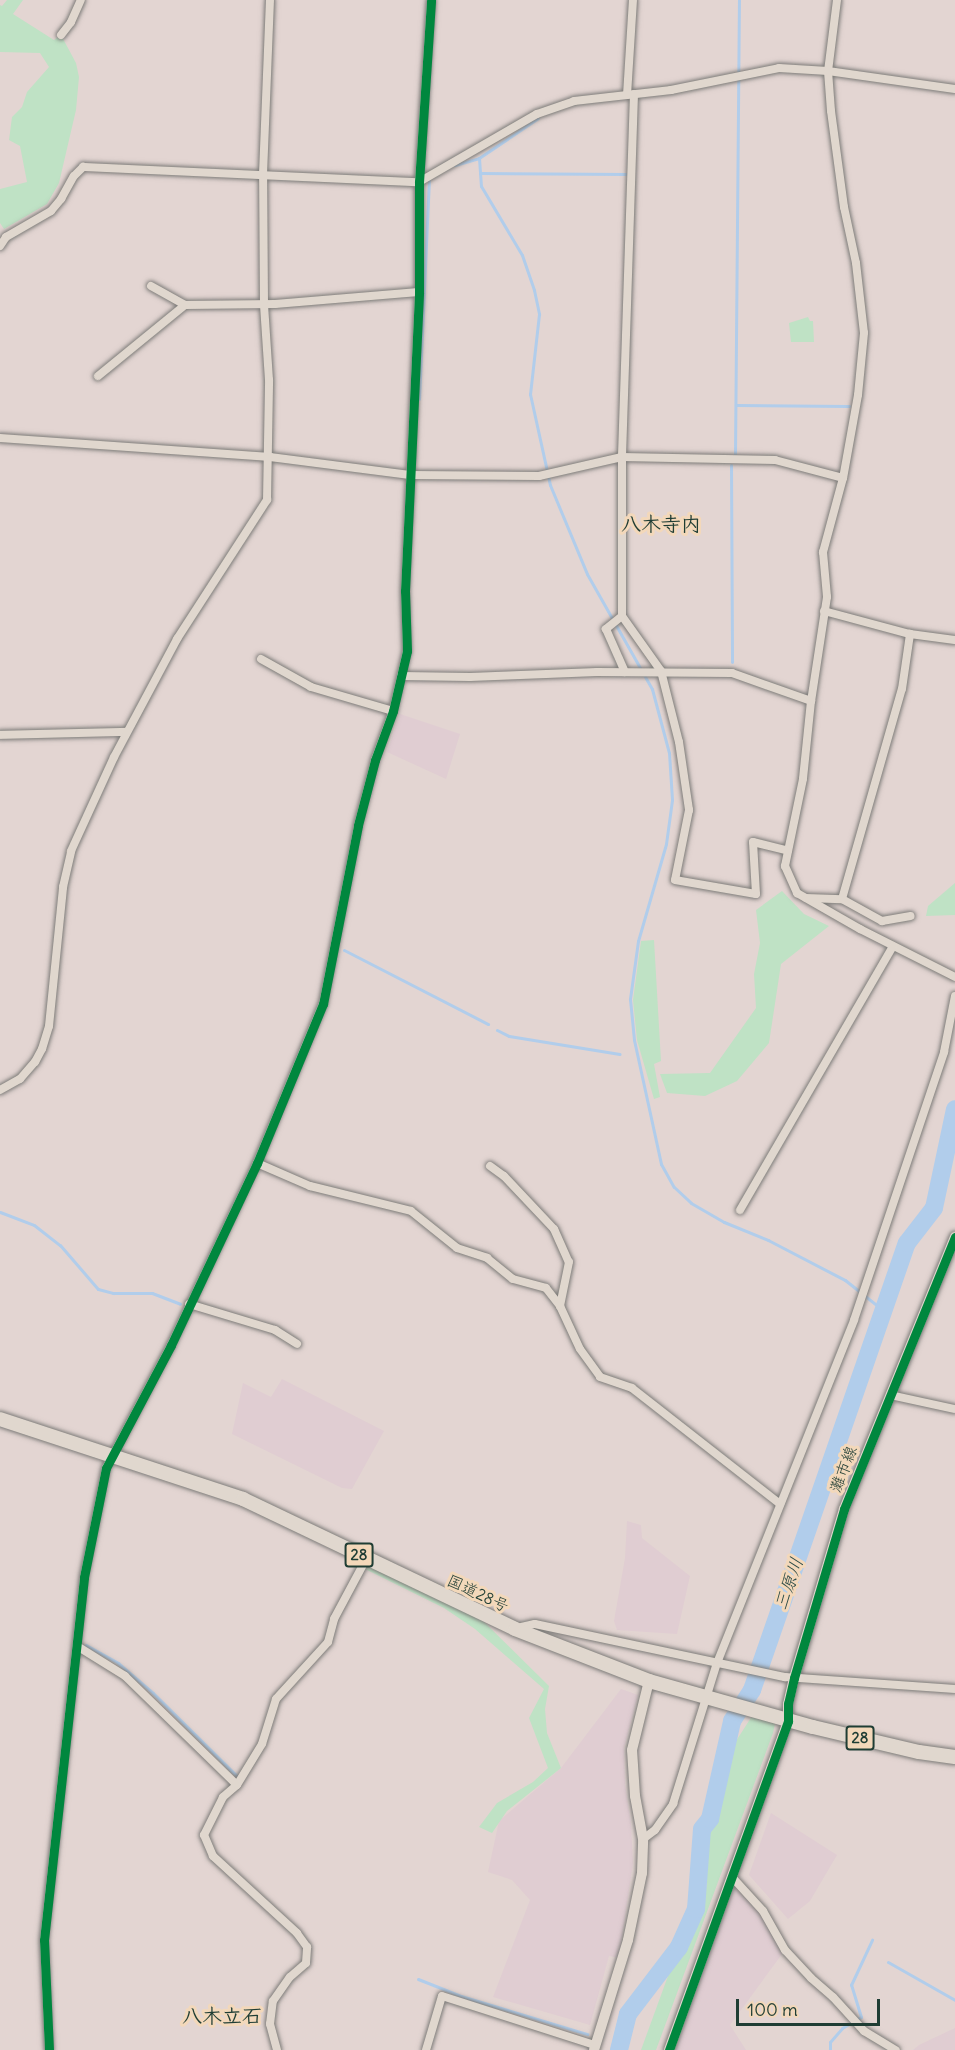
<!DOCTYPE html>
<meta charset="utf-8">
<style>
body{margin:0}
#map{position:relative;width:955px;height:2050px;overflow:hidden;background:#e3d5d2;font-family:Delius,"Klee One",sans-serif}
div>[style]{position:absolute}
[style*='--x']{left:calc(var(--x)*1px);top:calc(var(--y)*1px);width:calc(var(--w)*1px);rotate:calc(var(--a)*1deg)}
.built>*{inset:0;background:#e0cdd2}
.green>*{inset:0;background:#bfe2c5}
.stream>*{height:3px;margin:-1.5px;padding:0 1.5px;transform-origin:1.5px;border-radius:1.5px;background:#b1cdeb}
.river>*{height:18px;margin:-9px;padding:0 9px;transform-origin:9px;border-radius:9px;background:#b1cdeb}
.roads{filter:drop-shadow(0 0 2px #7d7c79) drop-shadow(0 0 2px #7d7c79)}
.street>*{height:8px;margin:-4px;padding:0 4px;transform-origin:4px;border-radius:4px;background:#e0d7ce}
.secondary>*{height:10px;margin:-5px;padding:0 5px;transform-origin:5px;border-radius:5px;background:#e0d7ce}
.highway>*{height:14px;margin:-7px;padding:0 7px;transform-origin:7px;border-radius:7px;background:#e0d7ce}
.cycleway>*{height:9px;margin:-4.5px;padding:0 4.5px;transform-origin:4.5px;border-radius:4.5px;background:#00873e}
span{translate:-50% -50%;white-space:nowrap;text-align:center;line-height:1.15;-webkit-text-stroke:6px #f3d8ba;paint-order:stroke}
.shield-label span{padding:2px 4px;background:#f3d8ba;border:2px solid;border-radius:4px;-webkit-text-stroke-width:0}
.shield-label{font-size:15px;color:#1f3d34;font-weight:700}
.street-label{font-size:16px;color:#1f3d34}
.water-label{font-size:18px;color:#2b4b47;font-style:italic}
.quarter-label{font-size:20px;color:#1f3d34;font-weight:700}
.scale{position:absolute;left:736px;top:1999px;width:144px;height:27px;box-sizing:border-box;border:3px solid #1f3d34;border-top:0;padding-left:8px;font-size:18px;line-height:21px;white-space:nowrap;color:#1f3d34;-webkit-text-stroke:4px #f3d8ba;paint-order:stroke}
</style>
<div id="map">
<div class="built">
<div style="clip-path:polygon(400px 714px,460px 734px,446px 779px,387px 752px)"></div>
<div style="clip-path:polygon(282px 1379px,384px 1431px,352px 1489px,342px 1488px,232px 1434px,243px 1383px,271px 1397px)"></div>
<div style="clip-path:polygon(627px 1521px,641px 1525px,642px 1538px,690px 1576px,677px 1634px,617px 1630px,614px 1621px,625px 1558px)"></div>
<div style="clip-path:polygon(621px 1689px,638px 1695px,624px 1748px,625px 1784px,631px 1824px,633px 1863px,619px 1958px,609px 1956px,590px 2025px,493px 1997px,530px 1900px,512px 1880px,488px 1872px,499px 1821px,561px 1768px)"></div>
<div style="clip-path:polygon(771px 1813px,837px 1855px,810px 1901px,788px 1919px,749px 1875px)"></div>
<div style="clip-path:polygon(730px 1885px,763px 1911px,785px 1950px,730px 2025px,746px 2050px,676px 2050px)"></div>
<div style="clip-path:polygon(955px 2028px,955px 2050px,913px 2050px,919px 2045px)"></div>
</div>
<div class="green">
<div style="clip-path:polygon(7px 0,23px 0,13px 14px,54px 40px,61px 35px,76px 63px,79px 77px,76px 110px,59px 183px,47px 204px,4px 229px,0 223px,0 189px,27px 182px,20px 146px,9px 140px,12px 117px,22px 107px,27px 92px,49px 67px,40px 53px,0 52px,0 5px,2px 6px)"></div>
<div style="clip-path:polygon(808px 317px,810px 321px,813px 321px,814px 342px,791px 342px,789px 323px)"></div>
<div style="clip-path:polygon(955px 883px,955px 915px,926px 916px,928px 906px)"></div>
<div style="clip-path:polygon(782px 891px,804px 914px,829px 926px,781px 964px,769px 1043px,737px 1081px,705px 1096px,667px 1093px,660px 1074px,710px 1073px,756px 1008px,754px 974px,760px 943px,756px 910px)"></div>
<div style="clip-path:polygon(654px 940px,661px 1061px,654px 1064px,660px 1097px,654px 1099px,637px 1040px,633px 1000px,641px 941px)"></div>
<div style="clip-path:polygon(369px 1563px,478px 1616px,549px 1686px,545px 1709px,547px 1733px,561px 1768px,507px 1811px,492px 1833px,479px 1827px,497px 1803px,533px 1782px,548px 1768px,529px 1718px,544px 1689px,475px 1629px,444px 1608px,365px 1569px)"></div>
<div style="clip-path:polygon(754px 1713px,776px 1720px,773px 1733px,656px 2050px,641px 2050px,672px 1965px,698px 1913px,707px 1885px,707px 1831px,712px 1823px,716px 1794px,736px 1741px)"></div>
</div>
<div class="stream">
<div style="--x:479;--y:158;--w:28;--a:86"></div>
<div style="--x:481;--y:186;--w:80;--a:59.3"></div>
<div style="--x:522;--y:255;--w:37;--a:71"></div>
<div style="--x:534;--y:290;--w:25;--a:78"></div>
<div style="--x:539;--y:314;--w:81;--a:96.4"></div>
<div style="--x:530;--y:394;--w:93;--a:77.6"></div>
<div style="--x:550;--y:485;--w:96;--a:67.4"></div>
<div style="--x:587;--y:574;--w:132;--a:60.5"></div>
<div style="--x:652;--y:689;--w:66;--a:75.1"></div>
<div style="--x:669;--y:753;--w:47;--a:86.3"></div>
<div style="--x:672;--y:800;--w:44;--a:97.8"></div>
<div style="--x:666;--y:844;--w:101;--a:106.1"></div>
<div style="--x:638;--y:941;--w:59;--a:97.9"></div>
<div style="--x:630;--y:999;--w:41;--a:84.4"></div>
<div style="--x:634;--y:1040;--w:127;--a:77.7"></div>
<div style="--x:661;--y:1164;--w:26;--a:61"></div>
<div style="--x:674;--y:1187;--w:23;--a:43"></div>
<div style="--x:691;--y:1203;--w:38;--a:30"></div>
<div style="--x:724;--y:1222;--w:48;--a:22.2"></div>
<div style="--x:768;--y:1240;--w:87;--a:27.5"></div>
<div style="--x:845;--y:1280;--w:50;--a:38.5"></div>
<div style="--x:455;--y:165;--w:25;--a:-16"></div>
<div style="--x:479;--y:158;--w:71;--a:-34.1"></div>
<div style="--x:480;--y:173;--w:147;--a:0.4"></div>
<div style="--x:419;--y:399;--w:222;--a:-87.4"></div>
<div style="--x:736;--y:405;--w:113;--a:0.5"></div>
<div style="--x:735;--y:454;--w:454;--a:-89.5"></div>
<div style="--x:731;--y:465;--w:197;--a:89.7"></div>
<div style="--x:344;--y:950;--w:162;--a:27.2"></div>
<div style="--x:497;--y:1030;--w:13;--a:27"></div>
<div style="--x:509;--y:1036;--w:112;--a:9.2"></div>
<div style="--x:0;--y:1212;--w:36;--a:21"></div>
<div style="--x:34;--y:1225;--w:33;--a:38"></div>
<div style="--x:60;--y:1245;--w:58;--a:49.2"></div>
<div style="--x:98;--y:1289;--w:16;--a:15"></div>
<div style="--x:113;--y:1293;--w:39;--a:0"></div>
<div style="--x:152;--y:1293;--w:30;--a:21"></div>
<div style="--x:86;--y:1645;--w:37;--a:29"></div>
<div style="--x:118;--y:1663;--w:46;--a:40.6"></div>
<div style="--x:153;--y:1693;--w:121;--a:44.7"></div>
<div style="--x:888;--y:1962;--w:77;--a:29.6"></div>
<div style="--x:418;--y:1979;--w:46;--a:21.6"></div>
<div style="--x:461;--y:1996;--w:132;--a:16.8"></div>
<div style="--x:830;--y:2050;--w:8;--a:-90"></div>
<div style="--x:830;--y:2042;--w:18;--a:-49"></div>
<div style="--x:842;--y:2028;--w:22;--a:-30"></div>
<div style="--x:861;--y:2017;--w:34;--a:-107"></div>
<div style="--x:851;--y:1985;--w:50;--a:-65"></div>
</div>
<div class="river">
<div style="--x:619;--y:2050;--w:37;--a:-76"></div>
<div style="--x:628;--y:2014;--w:84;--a:-52.7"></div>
<div style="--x:679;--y:1947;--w:42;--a:-65.9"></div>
<div style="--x:696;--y:1909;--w:80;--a:-85.7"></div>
<div style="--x:702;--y:1829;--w:13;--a:-51"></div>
<div style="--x:710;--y:1819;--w:100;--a:-77.3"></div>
<div style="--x:732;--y:1721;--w:37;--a:-57"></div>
<div style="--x:752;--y:1690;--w:473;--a:-70.9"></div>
<div style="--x:907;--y:1243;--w:44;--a:-52.4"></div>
<div style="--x:934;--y:1208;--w:101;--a:-78"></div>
</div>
<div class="roads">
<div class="street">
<div style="--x:837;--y:0;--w:72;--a:97.2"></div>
<div style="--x:828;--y:71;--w:40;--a:85.7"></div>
<div style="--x:831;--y:111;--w:97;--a:82.3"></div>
<div style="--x:844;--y:207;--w:57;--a:77.9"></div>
<div style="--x:856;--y:263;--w:70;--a:83.5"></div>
<div style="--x:864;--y:333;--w:62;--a:95.5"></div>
<div style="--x:858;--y:395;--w:84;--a:100.2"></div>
<div style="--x:843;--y:478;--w:77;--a:105.1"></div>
<div style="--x:823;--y:552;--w:45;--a:84.9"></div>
<div style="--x:827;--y:597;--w:105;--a:98.7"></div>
<div style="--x:811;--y:701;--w:78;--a:95.9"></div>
<div style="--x:803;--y:779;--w:89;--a:101.7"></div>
<div style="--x:785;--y:866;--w:30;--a:66"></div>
<div style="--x:797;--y:893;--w:73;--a:29.7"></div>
<div style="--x:860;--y:929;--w:106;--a:26.8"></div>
<div style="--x:61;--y:35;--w:16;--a:-52"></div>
<div style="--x:71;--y:22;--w:24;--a:-66"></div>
<div style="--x:634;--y:94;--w:363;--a:91.9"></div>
<div style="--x:622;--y:457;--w:159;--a:90"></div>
<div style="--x:622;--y:616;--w:67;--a:54.7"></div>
<div style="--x:661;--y:671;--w:73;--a:75.8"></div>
<div style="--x:679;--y:742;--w:69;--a:81.6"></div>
<div style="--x:689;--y:810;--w:71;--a:101.3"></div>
<div style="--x:675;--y:880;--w:82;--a:9.8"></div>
<div style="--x:756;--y:894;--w:52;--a:-93.3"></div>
<div style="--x:753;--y:842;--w:36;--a:14"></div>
<div style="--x:627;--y:95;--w:95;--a:-86.4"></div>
<div style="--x:0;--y:246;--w:11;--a:-56"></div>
<div style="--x:6;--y:237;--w:52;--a:-30"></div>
<div style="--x:51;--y:211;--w:16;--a:-50"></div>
<div style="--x:61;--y:199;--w:26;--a:-61"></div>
<div style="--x:74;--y:176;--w:13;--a:-45"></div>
<div style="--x:83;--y:167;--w:336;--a:2.6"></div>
<div style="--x:419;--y:182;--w:136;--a:-30"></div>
<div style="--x:537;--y:114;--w:39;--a:-19"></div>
<div style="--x:574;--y:101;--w:98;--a:-6.5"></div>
<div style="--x:671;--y:90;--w:110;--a:-11.5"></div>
<div style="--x:779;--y:68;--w:49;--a:3.5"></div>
<div style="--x:828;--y:71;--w:128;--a:8.1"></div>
<div style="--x:151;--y:286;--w:39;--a:29"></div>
<div style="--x:185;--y:305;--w:90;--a:-0.6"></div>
<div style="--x:275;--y:304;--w:144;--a:-4.8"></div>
<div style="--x:98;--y:376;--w:112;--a:-39.2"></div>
<div style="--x:0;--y:438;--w:271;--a:4"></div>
<div style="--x:270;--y:457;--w:141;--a:7.3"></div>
<div style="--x:410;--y:475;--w:129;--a:0.4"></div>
<div style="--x:539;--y:476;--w:85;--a:-12.9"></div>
<div style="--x:622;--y:457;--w:153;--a:1.1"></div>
<div style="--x:775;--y:460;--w:70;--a:14.8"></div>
<div style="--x:824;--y:611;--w:89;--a:15"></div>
<div style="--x:910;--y:634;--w:45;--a:7.6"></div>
<div style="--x:622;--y:616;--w:21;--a:141"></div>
<div style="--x:606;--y:629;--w:47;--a:66.2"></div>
<div style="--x:261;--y:659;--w:57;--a:29.2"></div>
<div style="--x:311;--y:687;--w:85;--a:16.3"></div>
<div style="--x:401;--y:676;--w:69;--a:0.8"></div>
<div style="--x:470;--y:677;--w:127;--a:-2.3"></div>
<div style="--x:597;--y:672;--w:135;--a:0.4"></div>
<div style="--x:732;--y:673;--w:84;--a:19.5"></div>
<div style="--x:0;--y:735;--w:126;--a:-1.4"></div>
<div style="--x:806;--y:898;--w:36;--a:2"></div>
<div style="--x:842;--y:899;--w:46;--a:28.8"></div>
<div style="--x:882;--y:921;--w:29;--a:-10"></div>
<div style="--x:842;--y:899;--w:218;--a:-74.1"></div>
<div style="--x:902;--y:689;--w:56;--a:-81.7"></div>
<div style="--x:0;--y:1090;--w:23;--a:-29"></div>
<div style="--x:20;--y:1079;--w:23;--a:-49"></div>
<div style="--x:35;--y:1062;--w:15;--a:-62"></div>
<div style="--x:42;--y:1049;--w:24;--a:-73"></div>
<div style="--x:49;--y:1026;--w:140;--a:-84.2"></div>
<div style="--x:63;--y:887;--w:37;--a:-77"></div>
<div style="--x:71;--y:851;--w:103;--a:-65.4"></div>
<div style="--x:114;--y:757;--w:134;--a:-61.9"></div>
<div style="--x:177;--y:639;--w:166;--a:-57.1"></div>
<div style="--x:267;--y:500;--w:120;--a:-89"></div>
<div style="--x:269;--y:380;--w:76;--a:-93.8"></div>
<div style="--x:264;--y:304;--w:130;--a:-90.4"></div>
<div style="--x:263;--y:174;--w:174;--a:-87.7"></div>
<div style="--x:257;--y:1163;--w:58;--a:23.5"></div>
<div style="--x:310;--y:1186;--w:104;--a:13.9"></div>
<div style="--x:411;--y:1211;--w:59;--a:38.8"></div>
<div style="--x:457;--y:1248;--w:32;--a:18"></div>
<div style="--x:487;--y:1258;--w:33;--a:39"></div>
<div style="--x:513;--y:1279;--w:34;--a:15"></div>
<div style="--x:546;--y:1288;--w:23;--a:52"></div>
<div style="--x:560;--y:1306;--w:47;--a:65.1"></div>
<div style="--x:580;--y:1349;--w:34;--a:54"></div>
<div style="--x:600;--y:1377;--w:34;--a:19"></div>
<div style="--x:632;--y:1388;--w:188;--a:38.1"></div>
<div style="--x:490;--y:1166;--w:17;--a:36"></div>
<div style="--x:504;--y:1176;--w:73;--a:46.7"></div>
<div style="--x:554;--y:1229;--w:36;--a:66"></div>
<div style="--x:569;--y:1262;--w:45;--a:101.6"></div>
<div style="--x:740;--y:1210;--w:305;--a:-59.9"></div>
<div style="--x:189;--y:1304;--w:90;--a:16.8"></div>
<div style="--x:275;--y:1330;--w:26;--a:32"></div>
<div style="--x:890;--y:1395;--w:66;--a:12.2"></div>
<div style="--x:517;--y:1628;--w:18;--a:-13"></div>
<div style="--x:535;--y:1624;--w:256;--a:12"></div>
<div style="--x:785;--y:1677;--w:170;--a:4"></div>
<div style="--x:77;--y:1646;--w:57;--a:32"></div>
<div style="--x:125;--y:1676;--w:156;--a:44.2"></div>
<div style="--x:643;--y:1839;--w:15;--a:-37"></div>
<div style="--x:655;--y:1830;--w:32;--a:-55"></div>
<div style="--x:673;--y:1804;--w:148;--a:-72.7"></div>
<div style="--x:717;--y:1663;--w:369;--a:-68.2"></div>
<div style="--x:854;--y:1320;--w:283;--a:-71.4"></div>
<div style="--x:944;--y:1052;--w:57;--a:-78.9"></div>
<div style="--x:732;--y:1877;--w:46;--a:47.6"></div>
<div style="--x:763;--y:1911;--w:45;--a:60.6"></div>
<div style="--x:785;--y:1950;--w:38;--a:47"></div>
<div style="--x:811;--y:1978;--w:29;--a:41"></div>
<div style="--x:833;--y:1997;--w:46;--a:47.6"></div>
<div style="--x:864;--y:2031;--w:37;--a:31"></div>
<div style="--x:49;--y:2050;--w:110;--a:-92.6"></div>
<div style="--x:44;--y:1940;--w:365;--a:-83.7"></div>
<div style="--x:84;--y:1577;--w:111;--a:-78.6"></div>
<div style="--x:106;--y:1468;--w:139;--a:-62.1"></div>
<div style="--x:171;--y:1345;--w:201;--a:-64.7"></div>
<div style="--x:257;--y:1163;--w:172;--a:-67.5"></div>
<div style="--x:323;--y:1004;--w:182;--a:-78.9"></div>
<div style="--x:358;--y:825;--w:67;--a:-75.3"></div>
<div style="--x:375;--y:760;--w:52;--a:-69.8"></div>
<div style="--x:393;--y:711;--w:62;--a:-76.9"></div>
<div style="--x:407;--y:651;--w:60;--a:-91.9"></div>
<div style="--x:405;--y:591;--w:299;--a:-87.3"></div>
<div style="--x:419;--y:292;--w:110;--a:-90"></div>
<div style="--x:419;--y:182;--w:182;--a:-86.2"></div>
<div style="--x:277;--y:2050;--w:27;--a:-105"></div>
<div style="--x:270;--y:2024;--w:23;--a:-83"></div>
<div style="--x:273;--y:2001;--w:29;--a:-55"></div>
<div style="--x:290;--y:1977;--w:21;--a:-41"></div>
<div style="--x:306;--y:1963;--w:16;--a:-86"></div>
<div style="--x:307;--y:1947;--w:17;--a:-126"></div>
<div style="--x:297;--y:1933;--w:114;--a:-137.5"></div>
<div style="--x:213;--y:1856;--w:23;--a:-113"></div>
<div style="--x:204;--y:1835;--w:42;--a:-63.4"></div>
<div style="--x:223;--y:1797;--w:18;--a:-41"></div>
<div style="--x:237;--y:1785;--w:48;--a:-58.6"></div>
<div style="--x:262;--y:1744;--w:47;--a:-72.7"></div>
<div style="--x:276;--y:1699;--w:77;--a:-47.6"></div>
<div style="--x:328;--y:1642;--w:24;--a:-75"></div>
<div style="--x:334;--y:1619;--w:68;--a:-61.9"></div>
<div style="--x:426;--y:2050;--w:56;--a:-73.5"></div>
<div style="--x:442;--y:1996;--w:161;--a:17.8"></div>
</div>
<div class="secondary">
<div style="--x:594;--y:2050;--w:115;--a:-72.8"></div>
<div style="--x:628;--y:1940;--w:68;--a:-78.2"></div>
<div style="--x:642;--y:1873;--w:34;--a:-88"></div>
<div style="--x:643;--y:1839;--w:44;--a:-100.5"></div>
<div style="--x:635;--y:1796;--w:46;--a:-93.7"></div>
<div style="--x:632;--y:1750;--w:71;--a:-76.2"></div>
<div style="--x:669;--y:2050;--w:350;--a:-70.1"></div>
<div style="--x:788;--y:1721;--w:17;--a:-90"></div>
<div style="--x:788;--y:1704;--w:27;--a:-77"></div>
<div style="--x:794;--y:1678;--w:176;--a:-73.5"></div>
<div style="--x:844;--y:1509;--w:294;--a:-67.8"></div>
</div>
<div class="highway">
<div style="--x:0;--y:1419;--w:256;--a:18.2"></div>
<div style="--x:243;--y:1499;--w:301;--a:25.5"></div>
<div style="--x:515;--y:1629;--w:144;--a:21.2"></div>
<div style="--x:649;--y:1681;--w:170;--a:15.7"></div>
<div style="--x:813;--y:1727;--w:109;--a:13.3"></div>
<div style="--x:919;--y:1752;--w:36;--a:8"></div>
</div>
</div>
<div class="cycleway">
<div style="--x:49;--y:2050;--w:110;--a:-92.6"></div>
<div style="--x:44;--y:1940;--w:365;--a:-83.7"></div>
<div style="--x:84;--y:1577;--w:111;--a:-78.6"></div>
<div style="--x:106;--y:1468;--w:139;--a:-62.1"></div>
<div style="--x:171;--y:1345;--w:201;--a:-64.7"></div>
<div style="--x:257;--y:1163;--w:172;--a:-67.5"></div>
<div style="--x:323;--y:1004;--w:182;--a:-78.9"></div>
<div style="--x:358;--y:825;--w:67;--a:-75.3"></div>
<div style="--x:375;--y:760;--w:52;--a:-69.8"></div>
<div style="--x:393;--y:711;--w:62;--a:-76.9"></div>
<div style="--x:407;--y:651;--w:60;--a:-91.9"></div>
<div style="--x:405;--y:591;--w:299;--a:-87.3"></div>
<div style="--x:419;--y:292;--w:110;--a:-90"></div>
<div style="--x:419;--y:182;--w:182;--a:-86.2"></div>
<div style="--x:669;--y:2050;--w:350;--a:-70.1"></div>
<div style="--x:788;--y:1721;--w:17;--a:-90"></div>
<div style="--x:788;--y:1704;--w:27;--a:-77"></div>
<div style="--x:794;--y:1678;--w:176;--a:-73.5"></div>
<div style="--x:844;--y:1509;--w:294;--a:-67.8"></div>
</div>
<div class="shield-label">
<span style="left:359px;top:1555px">28</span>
<span style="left:860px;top:1738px">28</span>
</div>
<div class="street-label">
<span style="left:843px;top:1469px;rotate:-69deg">灘市線</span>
<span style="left:478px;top:1593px;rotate:25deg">国道28号</span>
</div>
<div class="water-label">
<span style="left:789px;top:1584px;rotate:-71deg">三原川</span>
</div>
<div class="quarter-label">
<span style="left:661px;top:523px">八木寺内</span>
<span style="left:222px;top:2015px">八木立石</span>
</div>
<div class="scale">100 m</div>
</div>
